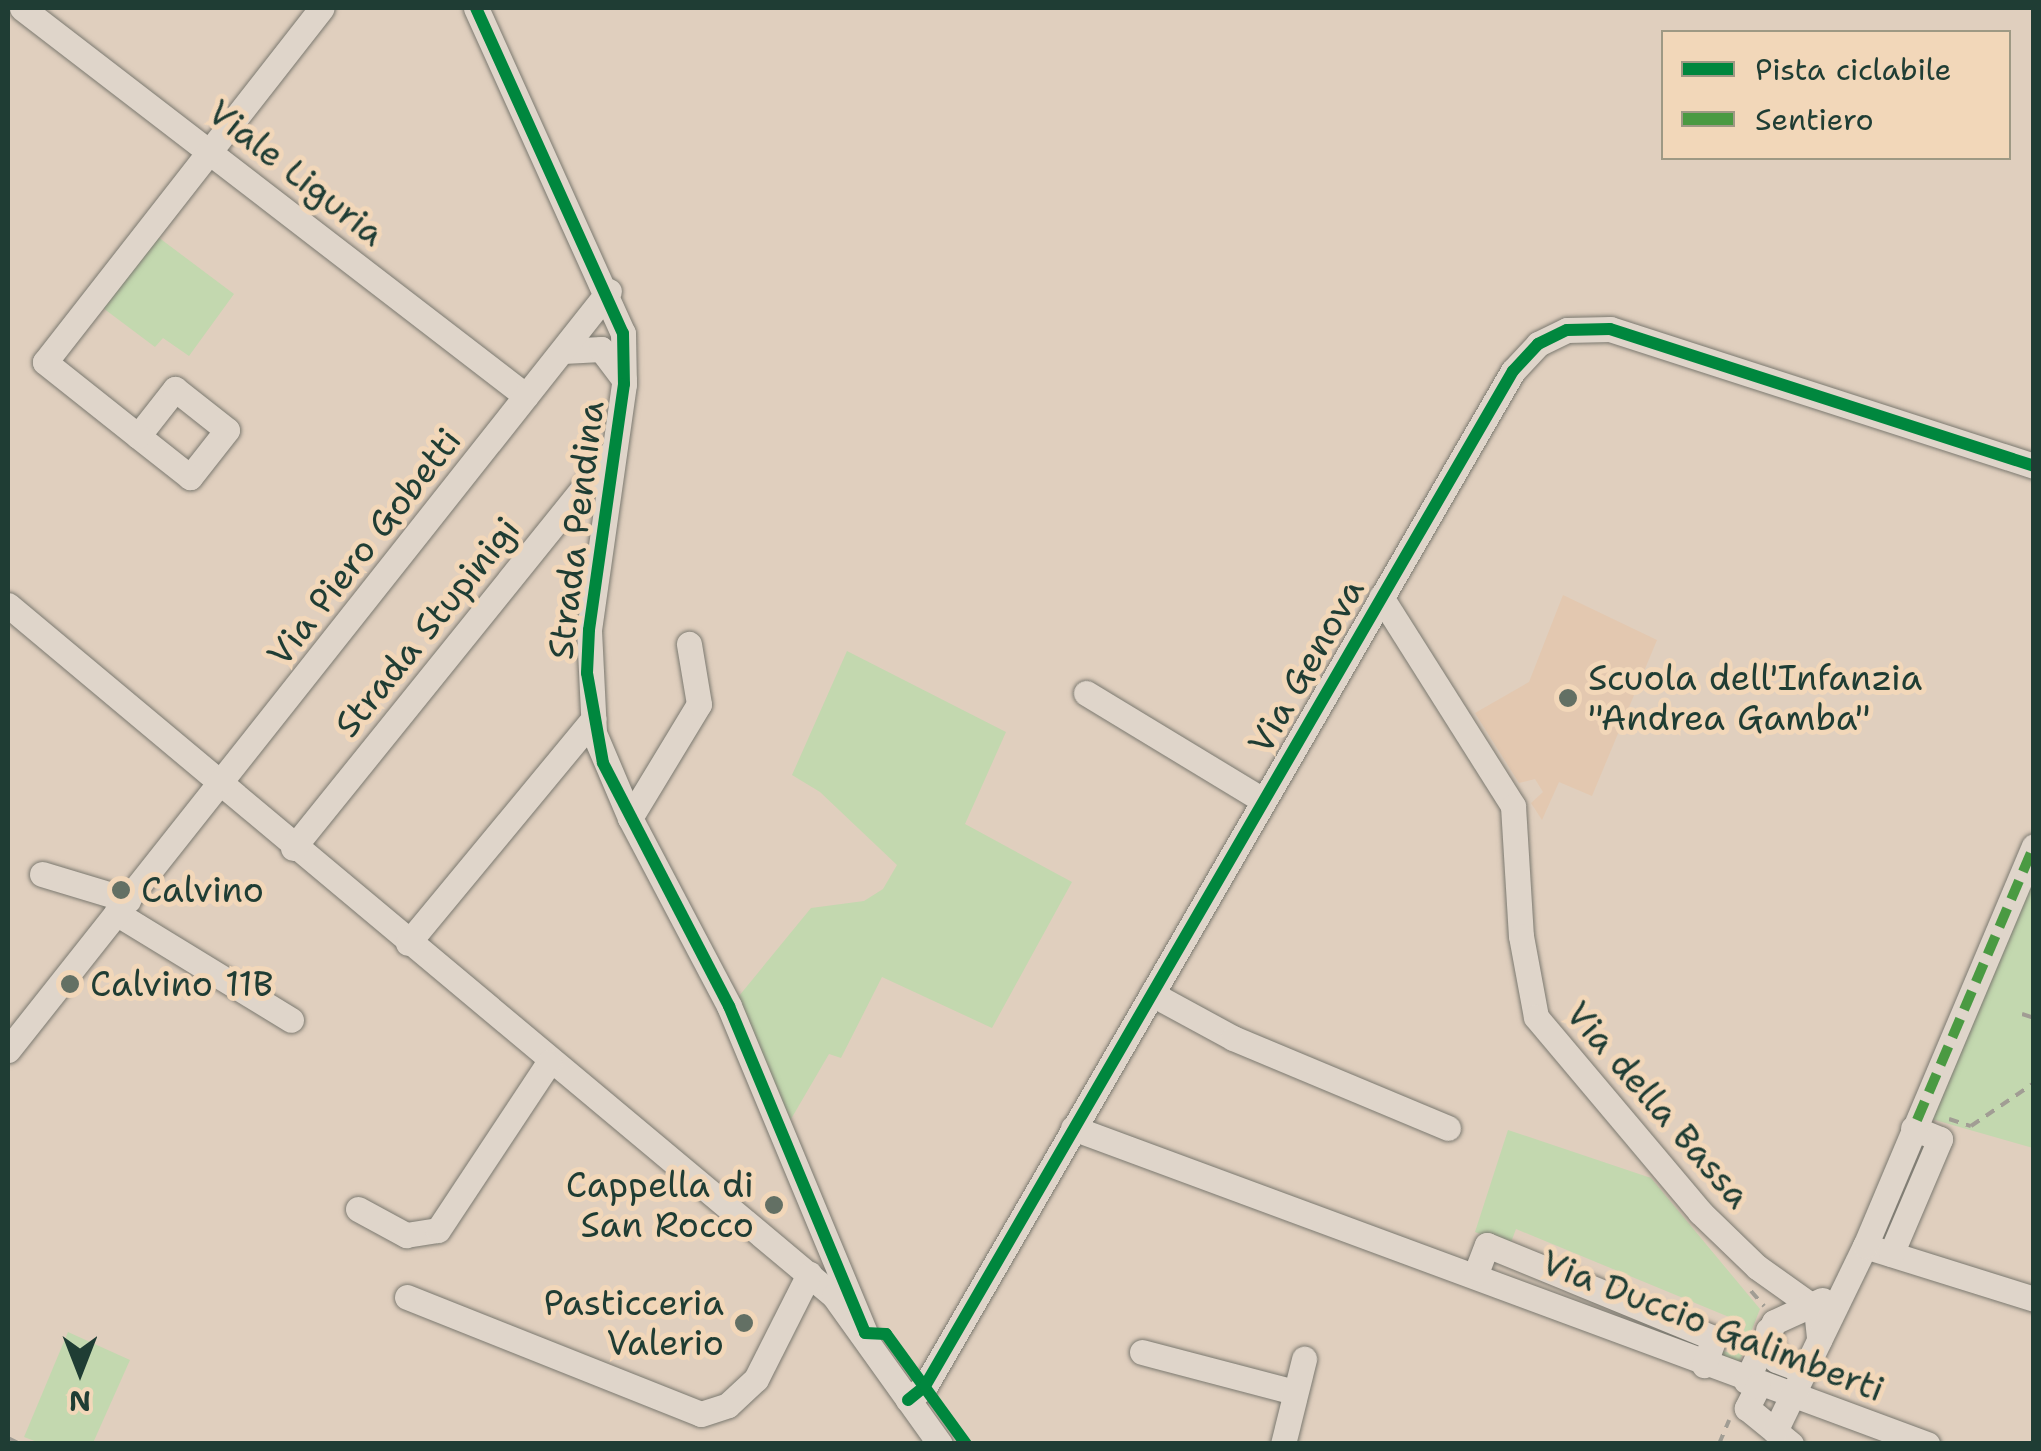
<!DOCTYPE html>
<style>
body{margin:0}
#map{position:relative;width:2041px;height:1451px;overflow:hidden;background:#e0cfbe;font-family:"Shantell Sans",sans-serif}
div>[style]{position:absolute}
[style*='--x']{left:calc(var(--x)*1px);top:calc(var(--y)*1px);width:calc(var(--w)*1px);rotate:calc(var(--a)*1deg)}
.built>*{inset:0;background:#e3c8b0}
.green>*{inset:0;background:#c3d8af}
.path>*{height:4px;margin-top:-2px;transform-origin:0;background:repeating-linear-gradient(90deg,#a19d94 0 10px,transparent 0 18px)}
.roads{filter:drop-shadow(0 0 2px #7b7970) drop-shadow(0 0 2px #7b7970)}
.minor>*{height:25px;margin:-12.5px;padding:0 12.5px;transform-origin:12.5px;border-radius:12.5px;background:#dfd5ca}
.quiet>*{height:10px;margin-top:-5px;transform-origin:0;background:repeating-linear-gradient(90deg,#4a9a42 0 20px,transparent 0 30px)}
.cycleway>*{height:12px;margin:-6px;padding:0 6px;transform-origin:6px;border-radius:6px;background:#00873e}
.dots>*{width:28px;height:28px;translate:-50% -50%;box-sizing:border-box;border:5px solid #f2d7b9;border-radius:50%}
span{translate:-50% -50%;white-space:nowrap;text-align:center;line-height:1.15;-webkit-text-stroke:10px #f2d7b9;paint-order:stroke}
.street-label{font-size:35px;color:#1f3d34}
.poi-label{font-size:35px;color:#1f3d34}
.left{translate:0 -50%;text-align:left}
.right{translate:-100% -50%;text-align:right}
.frame{position:absolute;inset:0;border:10px solid #1f3d34;pointer-events:none}
.legend{position:absolute;left:1661px;top:30px;width:350px;height:130px;box-sizing:border-box;background:#f2d7b9;border:2px solid #9e9984;margin:0;padding:12px 18px;list-style:none;font-size:30px;color:#1f3d34}
.legend li{display:flex;align-items:center;gap:20px;height:50px}
.legend b{width:50px;border:2px solid #9e9984}
.north{position:absolute;left:30px;top:1321px;width:100px;height:100px;-webkit-text-stroke:8px #f2d7b9;paint-order:stroke;rotate:180deg;font-size:28px;font-weight:700;line-height:40px;text-align:center;color:#1f3d34}
.north::after{content:'';display:block;margin:auto;width:35px;height:45px;background:#1f3d34;clip-path:polygon(50% 0,100% 100%,50% 72%,0 100%)}
</style>
<div id="map">
<div class="built">
<div style="clip-path:polygon(1563px 595px,1657px 640px,1592px 796px,1559px 782px,1542px 820px,1531px 803px,1543px 792px,1535px 779px,1519px 783px,1475px 713px,1529px 682px)"></div>
</div>
<div class="green">
<div style="clip-path:polygon(158px 237px,234px 294px,189px 356px,163px 338px,155px 347px,103px 308px)"></div>
<div style="clip-path:polygon(847px 651px,1006px 732px,965px 824px,1072px 882px,992px 1028px,882px 977px,841px 1058px,829px 1054px,784px 1131px,734px 1002px,811px 908px,864px 901px,883px 889px,897px 865px,820px 792px,792px 775px)"></div>
<div style="clip-path:polygon(2034px 877px,2033px 1148px,1928px 1118px)"></div>
<div style="clip-path:polygon(1508px 1130px,1651px 1178px,1760px 1309px,1739px 1363px,1716px 1355px,1718px 1349px,1735px 1355px,1746px 1324px,1516px 1229px,1510px 1245px,1475px 1232px)"></div>
<div style="clip-path:polygon(68px 1332px,130px 1360px,93px 1443px,40px 1443px,24px 1437px)"></div>
</div>
<div class="path">
<div style="--x:2022;--y:1014;--w:13;--a:18"></div>
<div style="--x:1949;--y:1119;--w:23;--a:18"></div>
<div style="--x:1971;--y:1126;--w:76;--a:-34.3"></div>
<div style="--x:1751;--y:1291;--w:20;--a:49"></div>
<div style="--x:8;--y:1438;--w:13;--a:27"></div>
<div style="--x:1719;--y:1444;--w:26;--a:-67"></div>
</div>
<div class="roads">
<div class="minor">
<div style="--x:22;--y:8;--w:636;--a:37.59"></div>
<div style="--x:476;--y:8;--w:357;--a:65.7"></div>
<div style="--x:623;--y:333;--w:51;--a:88.9"></div>
<div style="--x:624;--y:384;--w:248;--a:98.1"></div>
<div style="--x:589;--y:630;--w:103;--a:87.2"></div>
<div style="--x:594;--y:733;--w:92;--a:67"></div>
<div style="--x:630;--y:818;--w:212;--a:62.2"></div>
<div style="--x:729;--y:1006;--w:354;--a:67.4"></div>
<div style="--x:563;--y:351;--w:38;--a:-3"></div>
<div style="--x:601;--y:349;--w:38;--a:53"></div>
<div style="--x:138;--y:436;--w:60;--a:-51.8"></div>
<div style="--x:175;--y:389;--w:66;--a:38.3"></div>
<div style="--x:227;--y:430;--w:60;--a:128.2"></div>
<div style="--x:190;--y:477;--w:66;--a:-141.7"></div>
<div style="--x:138;--y:436;--w:119;--a:-141.5"></div>
<div style="--x:45;--y:362;--w:449;--a:-52"></div>
<div style="--x:1381;--y:597;--w:247;--a:57.7"></div>
<div style="--x:1513;--y:806;--w:130;--a:86.5"></div>
<div style="--x:1521;--y:936;--w:82;--a:79.5"></div>
<div style="--x:1536;--y:1017;--w:255;--a:49.9"></div>
<div style="--x:1700;--y:1212;--w:79;--a:44"></div>
<div style="--x:1757;--y:1267;--w:72;--a:35.4"></div>
<div style="--x:1816;--y:1309;--w:31;--a:84"></div>
<div style="--x:8;--y:605;--w:1077;--a:39.91"></div>
<div style="--x:834;--y:1296;--w:182;--a:54.4"></div>
<div style="--x:1086;--y:693;--w:207;--a:31.2"></div>
<div style="--x:630;--y:818;--w:133;--a:-58.8"></div>
<div style="--x:699;--y:704;--w:61;--a:-99.5"></div>
<div style="--x:293;--y:848;--w:510;--a:-51.13"></div>
<div style="--x:42;--y:874;--w:90;--a:16.8"></div>
<div style="--x:116;--y:913;--w:205;--a:31.4"></div>
<div style="--x:408;--y:943;--w:291;--a:-50.4"></div>
<div style="--x:1152;--y:994;--w:92;--a:28.5"></div>
<div style="--x:1233;--y:1038;--w:233;--a:22.7"></div>
<div style="--x:8;--y:1050;--w:968;--a:-51.63"></div>
<div style="--x:1073;--y:1128;--w:911;--a:20.31"></div>
<div style="--x:358;--y:1209;--w:55;--a:28.4"></div>
<div style="--x:406;--y:1235;--w:32;--a:-9"></div>
<div style="--x:438;--y:1230;--w:201;--a:-56.5"></div>
<div style="--x:1865;--y:1246;--w:177;--a:17.4"></div>
<div style="--x:1891;--y:1254;--w:125;--a:-66.9"></div>
<div style="--x:1940;--y:1139;--w:29;--a:-158"></div>
<div style="--x:1476;--y:1273;--w:30;--a:-69"></div>
<div style="--x:1487;--y:1245;--w:245;--a:22.3"></div>
<div style="--x:1714;--y:1338;--w:29;--a:110"></div>
<div style="--x:407;--y:1297;--w:316;--a:21.7"></div>
<div style="--x:701;--y:1414;--w:28;--a:-18"></div>
<div style="--x:728;--y:1405;--w:38;--a:-43"></div>
<div style="--x:756;--y:1379;--w:118;--a:-63.2"></div>
<div style="--x:1768;--y:1330;--w:31;--a:75"></div>
<div style="--x:1776;--y:1360;--w:30;--a:21"></div>
<div style="--x:1142;--y:1352;--w:158;--a:14.7"></div>
<div style="--x:1746;--y:1381;--w:65;--a:-64.6"></div>
<div style="--x:1774;--y:1322;--w:53;--a:-24.6"></div>
<div style="--x:1758;--y:1386;--w:25;--a:117"></div>
<div style="--x:1747;--y:1408;--w:57;--a:39.3"></div>
<div style="--x:908;--y:1400;--w:22;--a:-39"></div>
<div style="--x:925;--y:1386;--w:1173;--a:-59.92"></div>
<div style="--x:1513;--y:371;--w:37;--a:-47"></div>
<div style="--x:1538;--y:344;--w:32;--a:-26"></div>
<div style="--x:1567;--y:330;--w:43;--a:-1.3"></div>
<div style="--x:1610;--y:329;--w:446;--a:17.9"></div>
<div style="--x:1775;--y:1431;--w:206;--a:-64.1"></div>
<div style="--x:1865;--y:1246;--w:434;--a:-67.1"></div>
<div style="--x:1283;--y:1444;--w:88;--a:-76.1"></div>
</div>
</div>
<div class="quiet">
<div style="--x:1917;--y:1120;--w:298;--a:-66.9"></div>
</div>
<div class="cycleway">
<div style="--x:476;--y:8;--w:357;--a:65.7"></div>
<div style="--x:623;--y:333;--w:51;--a:88.9"></div>
<div style="--x:624;--y:384;--w:248;--a:98.1"></div>
<div style="--x:589;--y:630;--w:43;--a:92.7"></div>
<div style="--x:587;--y:673;--w:91;--a:79.9"></div>
<div style="--x:603;--y:763;--w:274;--a:62.6"></div>
<div style="--x:729;--y:1006;--w:354;--a:67.4"></div>
<div style="--x:865;--y:1333;--w:21;--a:3"></div>
<div style="--x:886;--y:1334;--w:136;--a:54"></div>
<div style="--x:908;--y:1400;--w:22;--a:-39"></div>
<div style="--x:925;--y:1386;--w:1173;--a:-59.92"></div>
<div style="--x:1513;--y:371;--w:37;--a:-47"></div>
<div style="--x:1538;--y:344;--w:32;--a:-26"></div>
<div style="--x:1567;--y:330;--w:43;--a:-1.3"></div>
<div style="--x:1610;--y:329;--w:446;--a:17.9"></div>
</div>
<div class="dots">
<div style="left:1568px;top:698px;background:#637064"></div>
<div style="left:121px;top:890px;background:#637064"></div>
<div style="left:70px;top:984px;background:#637064"></div>
<div style="left:774px;top:1205px;background:#637064"></div>
<div style="left:744px;top:1323px;background:#637064"></div>
</div>
<div class="street-label">
<span style="left:296px;top:173px;rotate:38deg">Viale Liguria</span>
<span style="left:576px;top:530px;rotate:-83deg">Strada Pendina</span>
<span style="left:364px;top:547px;rotate:-52deg">Via Piero Gobetti</span>
<span style="left:427px;top:627px;rotate:-51deg">Strada Stupinigi</span>
<span style="left:1306px;top:666px;rotate:-60deg">Via Genova</span>
<span style="left:1658px;top:1105px;rotate:49deg">Via della Bassa</span>
<span style="left:1713px;top:1326px;rotate:21deg">Via Duccio Galimberti</span>
</div>
<div class="poi-label">
<span class="left" style="left:1588px;top:698px">Scuola dell'Infanzia<br>"Andrea Gamba"</span>
<span class="left" style="left:141px;top:890px">Calvino</span>
<span class="left" style="left:90px;top:984px">Calvino 11B</span>
<span class="right" style="left:754px;top:1205px">Cappella di<br>San Rocco</span>
<span class="right" style="left:724px;top:1323px">Pasticceria<br>Valerio</span>
</div>
<div class="frame"></div>
<ul class="legend">
<li><b style="height:12px;background:#00873e"></b>Pista ciclabile</li>
<li><b style="height:12px;background:#4a9a42"></b>Sentiero</li>
</ul>
<div class="north">N</div>
</div>
